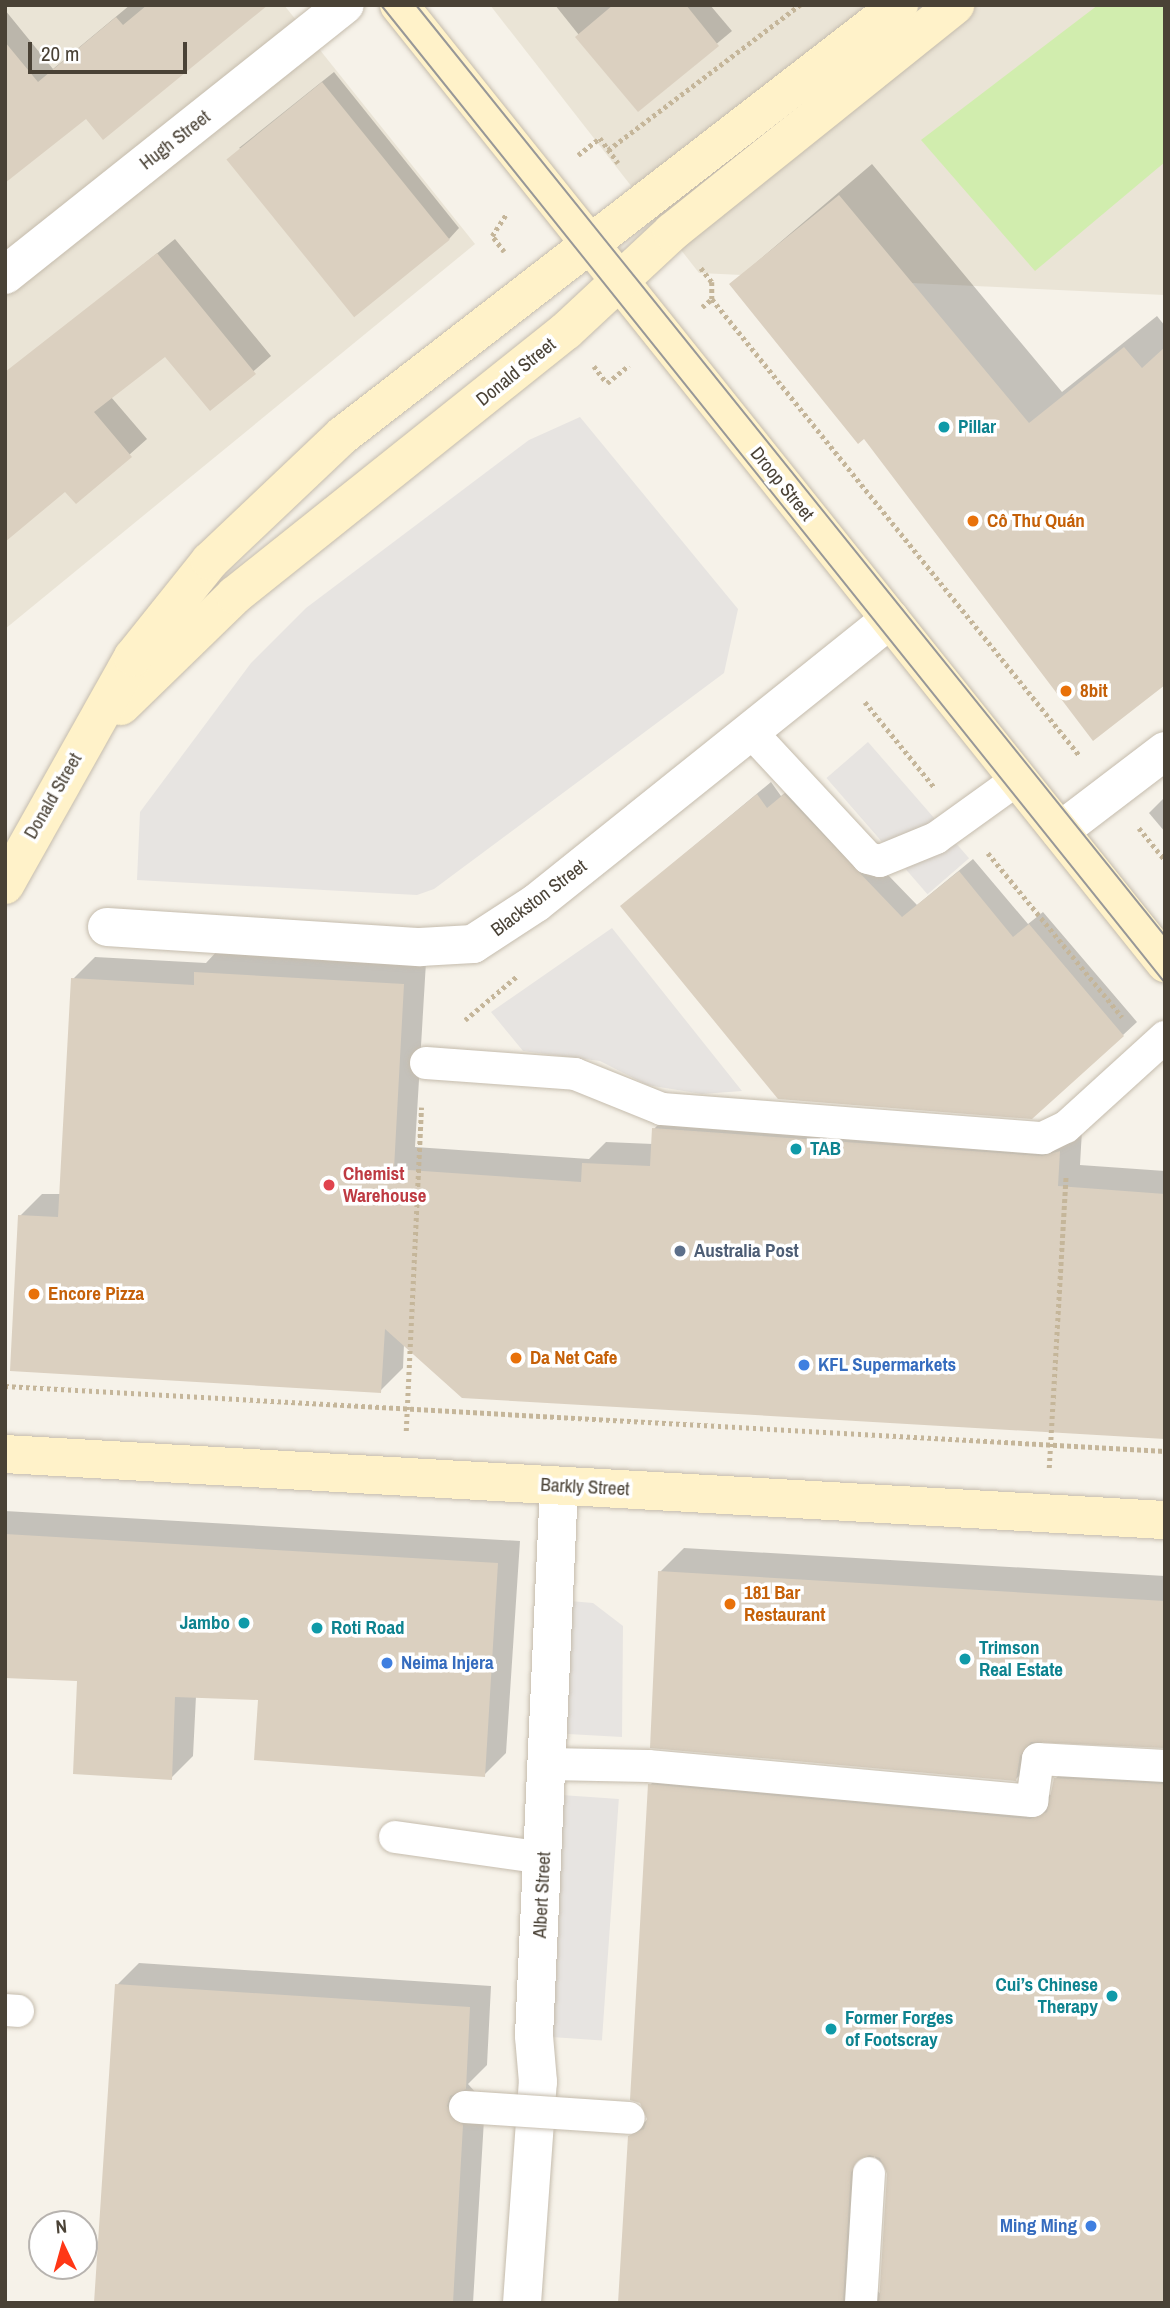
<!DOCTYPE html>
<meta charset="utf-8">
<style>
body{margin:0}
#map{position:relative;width:1170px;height:2308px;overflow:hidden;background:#f6f2e9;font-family:"Archivo Narrow",sans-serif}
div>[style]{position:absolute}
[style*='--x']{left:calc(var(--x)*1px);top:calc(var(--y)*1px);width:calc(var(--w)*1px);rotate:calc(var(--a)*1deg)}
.residential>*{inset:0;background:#eae4d6}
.green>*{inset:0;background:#d1edae}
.parking>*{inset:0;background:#e7e4e1;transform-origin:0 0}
.shadow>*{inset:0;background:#0003}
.building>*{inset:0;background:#dbd0c0;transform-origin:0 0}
.path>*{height:4.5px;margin-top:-2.25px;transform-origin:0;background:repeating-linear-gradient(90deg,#c5b69a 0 3.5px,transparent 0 7px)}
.roads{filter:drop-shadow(0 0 2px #c5bcad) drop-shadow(0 0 2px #c5bcad)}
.lane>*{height:32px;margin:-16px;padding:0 16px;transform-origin:16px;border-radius:16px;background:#fff}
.street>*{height:38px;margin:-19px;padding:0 19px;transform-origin:19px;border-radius:19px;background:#fff}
.secondary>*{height:38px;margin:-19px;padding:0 19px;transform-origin:19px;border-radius:19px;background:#fff2c9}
.tram>*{height:2px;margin:-1px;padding:0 1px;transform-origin:1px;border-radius:1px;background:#989898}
.bridges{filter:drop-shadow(0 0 2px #c5bcad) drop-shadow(0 0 2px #c5bcad)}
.lane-bridge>*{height:32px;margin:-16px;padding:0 16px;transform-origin:16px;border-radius:16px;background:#fff}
.dots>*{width:19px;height:19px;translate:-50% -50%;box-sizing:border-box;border:4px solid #fff;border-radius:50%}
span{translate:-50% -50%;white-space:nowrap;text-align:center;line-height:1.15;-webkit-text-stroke:7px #fff;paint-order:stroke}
.street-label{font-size:19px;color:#4a4236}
.culture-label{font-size:19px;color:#0d838f;font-weight:700}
.left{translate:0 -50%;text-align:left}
.right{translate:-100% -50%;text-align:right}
.food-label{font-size:19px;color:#c56008;font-weight:700}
.health-label{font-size:19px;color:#be3a42;font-weight:700}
.service-label{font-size:19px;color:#4e5e75;font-weight:700}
.shop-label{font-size:19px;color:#366cbe;font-weight:700}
.frame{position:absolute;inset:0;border:7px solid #4a4236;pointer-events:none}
.north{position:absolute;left:28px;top:2210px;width:70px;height:70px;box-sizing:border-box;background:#fff;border:2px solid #b7b3af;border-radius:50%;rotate:355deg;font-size:19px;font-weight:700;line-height:28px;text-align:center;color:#4a4236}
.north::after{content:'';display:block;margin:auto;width:24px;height:32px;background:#ff3716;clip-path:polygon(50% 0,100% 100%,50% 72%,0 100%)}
.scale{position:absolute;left:28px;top:42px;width:159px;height:32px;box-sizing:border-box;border:4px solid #4a4236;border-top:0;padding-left:9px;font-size:21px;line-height:24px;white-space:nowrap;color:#4a4236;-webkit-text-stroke:5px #fff;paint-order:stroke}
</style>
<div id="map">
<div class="residential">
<div style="clip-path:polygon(5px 5px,284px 5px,475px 244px,5px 629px)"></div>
<div style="clip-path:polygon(490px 5px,1165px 5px,1165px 295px,699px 273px)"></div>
</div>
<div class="green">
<div style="clip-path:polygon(1098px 5px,1165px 5px,1165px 162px,1035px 271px,921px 140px)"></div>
</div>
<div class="parking">
<div style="clip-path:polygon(580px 417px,738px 609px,724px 673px,434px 889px,417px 895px,137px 880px,140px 812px,251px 663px,306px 608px,529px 440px)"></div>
<div style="left:868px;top:742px;width:154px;height:55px;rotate:49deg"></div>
<div style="clip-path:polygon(612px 928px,742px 1091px,702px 1094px,647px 1085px,600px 1061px,523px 1051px,491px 1012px)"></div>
<div style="clip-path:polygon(558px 1600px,593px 1603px,623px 1626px,622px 1737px,550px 1733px)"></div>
<div style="left:547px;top:1794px;width:72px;height:242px;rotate:4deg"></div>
</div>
<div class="shadow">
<div style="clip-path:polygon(130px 5px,265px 5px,86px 116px,5px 181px,5px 10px,53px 69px)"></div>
<div style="clip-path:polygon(555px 5px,710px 5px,732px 31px,638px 109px)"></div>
<div style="clip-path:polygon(334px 72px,459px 228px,449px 239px,239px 148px)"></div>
<div style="clip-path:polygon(872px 164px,1062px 392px,1157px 316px,1165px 326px,1165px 682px,864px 436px,731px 284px)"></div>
<div style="clip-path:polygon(175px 239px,271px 356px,210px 409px,166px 355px,111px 397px,147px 439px,76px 502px,5px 375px)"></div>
<div style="clip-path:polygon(771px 782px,781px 796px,798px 782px,917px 905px,973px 859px,1028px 924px,1043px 912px,1137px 1022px,1123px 1035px,622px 906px)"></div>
<div style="clip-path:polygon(1165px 797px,1165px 832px,1149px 813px)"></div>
<div style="clip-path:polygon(218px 950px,426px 962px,415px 1147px,589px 1159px,606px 1142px,653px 1144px,654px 1129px,676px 1106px,1082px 1130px,1080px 1165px,1165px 1171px,1165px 1438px,404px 1344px,403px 1368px,380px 1391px,20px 1216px,42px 1194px,61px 1194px,73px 979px,95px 957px,206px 963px)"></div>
<div style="clip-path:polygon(5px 1511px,520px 1541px,506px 1753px,484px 1775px,260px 1698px,196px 1696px,193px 1756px,171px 1778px,79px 1680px,5px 1676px)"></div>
<div style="clip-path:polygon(684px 1548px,1165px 1576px,1165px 1746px,1043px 1739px,1040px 1755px,1016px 1779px,660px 1572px)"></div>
<div style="clip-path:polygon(evenodd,1080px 1754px,1165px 1759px,1165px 2303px,620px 2303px,629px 2137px,649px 2118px,650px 1785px,674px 1761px,1052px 1795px,1055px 1779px,1080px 1754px,874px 2156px,889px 2174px,882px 2296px,866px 2277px,874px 2156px)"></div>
<div style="clip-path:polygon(139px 1963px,491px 1986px,487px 2065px,468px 2084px,485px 2103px,473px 2303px,95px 2303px,117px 1985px)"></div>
</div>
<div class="building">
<div style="clip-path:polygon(147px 5px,268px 5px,103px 140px,86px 119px,5px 183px,5px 42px,38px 82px,116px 17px,123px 25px)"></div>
<div style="clip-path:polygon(613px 5px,686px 5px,719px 46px,638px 112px,575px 37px)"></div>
<div style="left:322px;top:82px;width:203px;height:123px;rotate:51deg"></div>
<div style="clip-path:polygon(839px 195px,1029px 423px,1124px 347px,1142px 368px,1165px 347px,1165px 685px,1093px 741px,864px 439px,858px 444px,729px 284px)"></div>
<div style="clip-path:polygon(157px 253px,256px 374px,210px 411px,165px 357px,94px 412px,132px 457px,76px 504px,65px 492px,5px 542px,5px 372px)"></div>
<div style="clip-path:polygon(757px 794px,767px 808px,784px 794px,902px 917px,959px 871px,1013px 937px,1029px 924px,1124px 1036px,1032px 1119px,778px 1099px,620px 906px)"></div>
<div style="clip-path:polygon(194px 972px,404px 984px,394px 1169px,581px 1182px,582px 1163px,650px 1166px,652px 1128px,1042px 1156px,1060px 1151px,1058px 1186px,1165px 1194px,1165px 1439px,462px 1398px,385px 1329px,381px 1393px,10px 1371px,18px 1215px,58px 1217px,71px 978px,194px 985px)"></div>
<div style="clip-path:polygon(5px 1534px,498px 1563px,485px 1777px,254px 1760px,258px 1700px,175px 1697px,172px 1780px,73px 1774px,77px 1681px,5px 1678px)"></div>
<div style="clip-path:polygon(658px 1571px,1165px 1601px,1165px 1748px,1031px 1742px,1020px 1756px,1016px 1781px,650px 1748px)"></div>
<div style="clip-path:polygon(1054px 1778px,1165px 1784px,1165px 2303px,879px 2303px,887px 2174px,880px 2158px,869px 2155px,851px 2172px,843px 2303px,618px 2303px,628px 2136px,644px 2129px,647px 2119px,640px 2103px,630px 2100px,648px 1784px,1030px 1819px,1047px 1812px)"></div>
<div style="clip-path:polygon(115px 1984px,470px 2007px,466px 2089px,450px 2096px,447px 2106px,463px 2125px,453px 2303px,94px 2303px)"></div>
</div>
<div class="path">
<div style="--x:608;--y:150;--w:241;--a:-37.1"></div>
<div style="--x:578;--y:155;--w:28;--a:-38"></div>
<div style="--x:600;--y:138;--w:31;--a:54"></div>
<div style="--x:504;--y:252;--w:20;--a:-127"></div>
<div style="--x:492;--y:236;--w:27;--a:-57"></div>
<div style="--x:701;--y:268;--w:18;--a:52"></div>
<div style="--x:712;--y:282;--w:17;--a:90"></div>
<div style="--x:712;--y:299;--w:587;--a:51.16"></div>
<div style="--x:702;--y:307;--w:13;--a:-39"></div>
<div style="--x:594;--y:366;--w:21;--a:53"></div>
<div style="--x:607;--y:383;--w:28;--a:-39"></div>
<div style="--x:865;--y:702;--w:109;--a:50.9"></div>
<div style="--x:1139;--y:828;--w:41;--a:50.9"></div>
<div style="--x:988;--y:853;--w:212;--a:50.7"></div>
<div style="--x:465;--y:1020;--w:68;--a:-40.2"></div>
<div style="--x:5;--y:1386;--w:1162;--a:3.21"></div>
<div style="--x:406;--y:1431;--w:324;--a:-87.3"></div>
<div style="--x:1049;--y:1468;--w:292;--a:-86.7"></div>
</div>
<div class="roads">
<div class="lane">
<div style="--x:750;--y:731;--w:173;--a:47.1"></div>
<div style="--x:868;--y:858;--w:12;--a:14"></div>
<div style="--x:880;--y:861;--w:61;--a:-22.3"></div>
<div style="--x:936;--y:838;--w:101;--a:-35.7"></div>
<div style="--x:426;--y:1063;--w:149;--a:4.2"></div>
<div style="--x:575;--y:1074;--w:94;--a:21.9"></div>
<div style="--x:662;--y:1109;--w:382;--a:4.4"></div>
<div style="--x:1043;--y:1138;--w:25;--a:-26"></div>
<div style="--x:1066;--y:1127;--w:134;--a:-42.3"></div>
<div style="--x:549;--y:1764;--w:99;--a:1.2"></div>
<div style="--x:648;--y:1766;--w:386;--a:5.2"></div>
<div style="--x:1032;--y:1801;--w:42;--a:-81.9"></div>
<div style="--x:1038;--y:1759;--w:127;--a:3.2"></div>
<div style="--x:395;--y:1837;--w:150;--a:8"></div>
<div style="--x:5;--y:2010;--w:13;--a:4"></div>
<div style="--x:861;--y:2303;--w:130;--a:-86.5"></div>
</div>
<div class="street">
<div style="--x:5;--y:275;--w:434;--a:-38.5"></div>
<div style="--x:1060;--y:831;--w:132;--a:-37.3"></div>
<div style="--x:107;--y:927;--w:314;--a:3.7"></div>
<div style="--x:420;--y:947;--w:53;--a:-3.2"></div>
<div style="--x:473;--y:944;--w:75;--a:-33.1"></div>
<div style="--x:536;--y:903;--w:454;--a:-38.7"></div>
<div style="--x:522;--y:2303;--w:222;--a:-85.9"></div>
<div style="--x:538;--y:2082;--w:46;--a:-95"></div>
<div style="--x:534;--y:2036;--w:551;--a:-87.4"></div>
</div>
<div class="secondary">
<div style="--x:399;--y:5;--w:1227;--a:51.35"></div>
<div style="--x:121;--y:706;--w:159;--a:-44.2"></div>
<div style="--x:235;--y:595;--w:423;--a:-38.6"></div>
<div style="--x:566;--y:331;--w:145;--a:-43"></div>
<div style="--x:672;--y:232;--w:363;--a:-38.7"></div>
<div style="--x:5;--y:885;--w:261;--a:-60.7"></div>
<div style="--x:133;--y:657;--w:123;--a:-51.3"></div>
<div style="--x:210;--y:561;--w:183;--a:-43.5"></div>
<div style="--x:343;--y:435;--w:703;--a:-37.72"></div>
<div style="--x:5;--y:1454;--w:1162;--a:3.26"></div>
</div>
</div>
<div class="tram">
<div style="--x:381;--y:5;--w:1253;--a:51.28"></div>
<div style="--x:416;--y:5;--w:1195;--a:51.18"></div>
</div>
<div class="bridges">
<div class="lane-bridge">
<div style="--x:465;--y:2107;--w:164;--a:3.8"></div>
</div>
</div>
<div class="dots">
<div style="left:944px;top:427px;background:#0f9aa8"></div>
<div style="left:973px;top:521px;background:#e8710a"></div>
<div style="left:1066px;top:691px;background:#e8710a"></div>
<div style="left:796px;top:1149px;background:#0f9aa8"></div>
<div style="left:329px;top:1185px;background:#e0444e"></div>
<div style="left:680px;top:1251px;background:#5c6f8a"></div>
<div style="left:34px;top:1294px;background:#e8710a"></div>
<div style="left:516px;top:1358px;background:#e8710a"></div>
<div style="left:804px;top:1365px;background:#3f7fe0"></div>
<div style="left:730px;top:1604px;background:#e8710a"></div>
<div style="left:244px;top:1623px;background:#0f9aa8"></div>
<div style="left:317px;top:1628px;background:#0f9aa8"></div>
<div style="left:965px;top:1659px;background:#0f9aa8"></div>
<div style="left:387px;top:1663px;background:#3f7fe0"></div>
<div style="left:1112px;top:1996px;background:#0f9aa8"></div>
<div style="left:831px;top:2029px;background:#0f9aa8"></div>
<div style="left:1091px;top:2226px;background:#3f7fe0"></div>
</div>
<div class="street-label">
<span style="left:175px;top:140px;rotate:-38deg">Hugh Street</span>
<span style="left:516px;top:372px;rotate:-39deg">Donald Street</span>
<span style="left:782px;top:484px;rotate:51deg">Droop Street</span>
<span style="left:53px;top:796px;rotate:-60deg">Donald Street</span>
<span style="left:539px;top:898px;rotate:-37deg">Blackston Street</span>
<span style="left:585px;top:1487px;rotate:3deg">Barkly Street</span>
<span style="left:542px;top:1895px;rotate:-87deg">Albert Street</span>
</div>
<div class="culture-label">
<span class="left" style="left:958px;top:427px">Pillar</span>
<span class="left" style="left:810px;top:1149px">TAB</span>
<span class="right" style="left:230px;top:1623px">Jambo</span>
<span class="left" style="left:331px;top:1628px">Roti Road</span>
<span class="left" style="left:979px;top:1659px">Trimson<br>Real Estate</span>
<span class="right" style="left:1098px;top:1996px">Cui’s Chinese<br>Therapy</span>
<span class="left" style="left:845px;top:2029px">Former Forges<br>of Footscray</span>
</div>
<div class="food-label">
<span class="left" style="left:987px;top:521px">Cô Thư Quán</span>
<span class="left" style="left:1080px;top:691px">8bit</span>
<span class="left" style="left:48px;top:1294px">Encore Pizza</span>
<span class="left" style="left:530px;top:1358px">Da Net Cafe</span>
<span class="left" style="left:744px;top:1604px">181 Bar<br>Restaurant</span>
</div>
<div class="health-label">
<span class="left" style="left:343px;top:1185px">Chemist<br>Warehouse</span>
</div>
<div class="service-label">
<span class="left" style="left:694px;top:1251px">Australia Post</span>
</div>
<div class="shop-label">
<span class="left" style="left:818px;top:1365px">KFL Supermarkets</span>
<span class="left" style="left:401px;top:1663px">Neima Injera</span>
<span class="right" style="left:1077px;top:2226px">Ming Ming</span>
</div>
<div class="frame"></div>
<div class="north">N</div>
<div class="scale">20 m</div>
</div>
